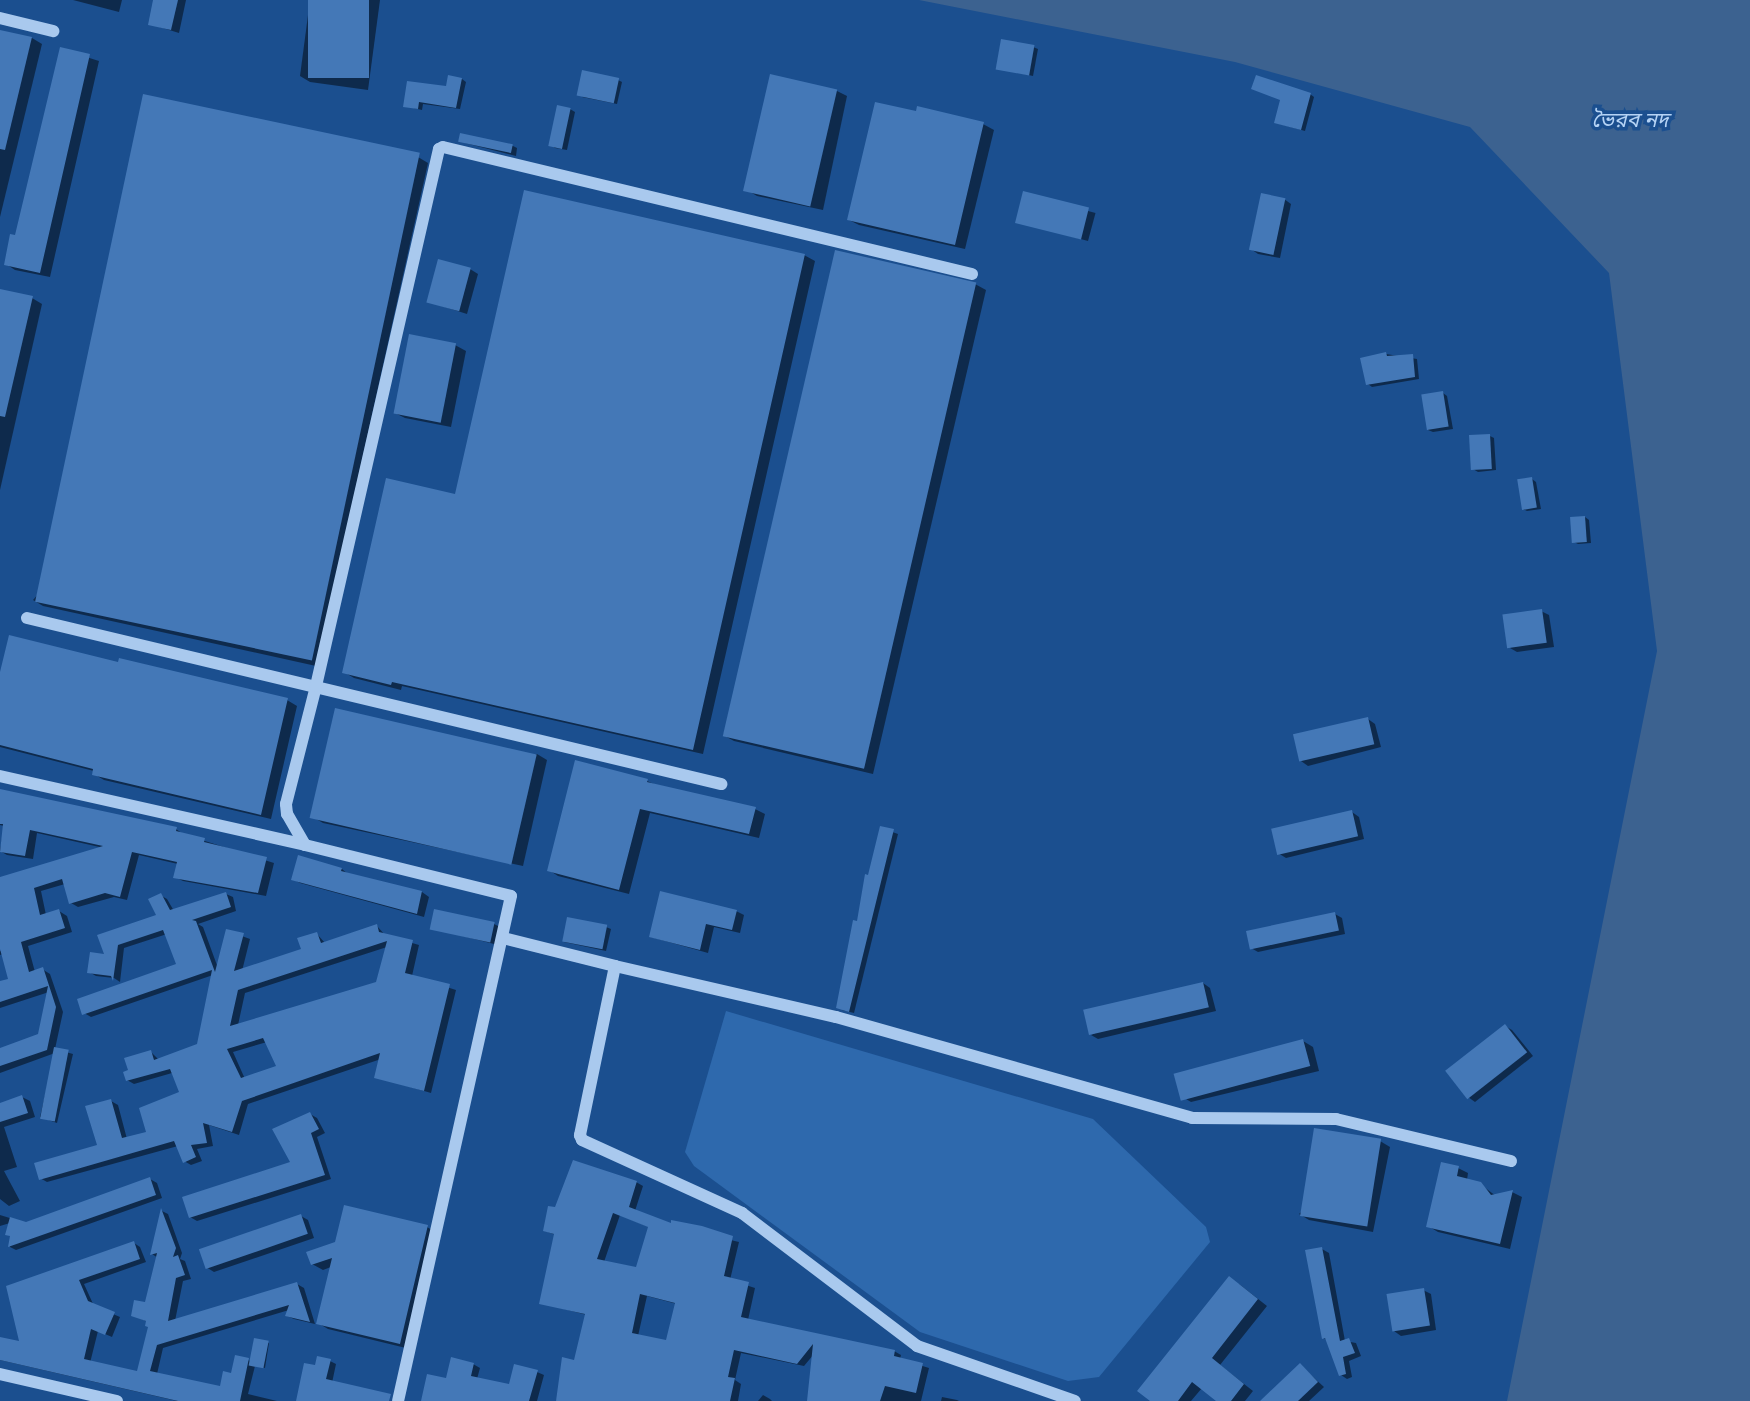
<!DOCTYPE html>
<meta charset="utf-8">
<style>
body{margin:0}
#map{position:relative;width:1750px;height:1401px;overflow:hidden;background:#1b4f8f;font-family:Rubik,"Noto Sans Bengali",sans-serif}
div>[style]{position:absolute}
[style*='--x']{left:calc(var(--x)*1px);top:calc(var(--y)*1px);width:calc(var(--w)*1px);rotate:calc(var(--a)*1deg)}
.green>*{inset:0;background:#2e69ad}
.water>*{inset:0;background:#3c6290}
.shadow>*{inset:0;background:#0007;transform-origin:0 0}
.building>*{inset:0;background:#4478b7;transform-origin:0 0}
.minor>*{height:12px;margin:-6px;padding:0 6px;transform-origin:6px;border-radius:6px;background:#a9c9ee}
span{translate:-50% -50%;white-space:nowrap;text-align:center;line-height:1.15;-webkit-text-stroke:7px #1b4f8f;paint-order:stroke}
.water-label{font-size:21px;color:#b5d3f5;font-style:italic}
</style>
<div id="map">
<div class="green">
<div style="clip-path:polygon(726px 1011px,1093px 1119px,1206px 1227px,1210px 1242px,1099px 1377px,1068px 1381px,920px 1332px,694px 1166px,685px 1152px)"></div>
</div>
<div class="water">
<div style="clip-path:polygon(919px 0,1750px 0,1750px 1401px,1507px 1401px,1657px 651px,1609px 273px,1470px 127px,1235px 62px)"></div>
</div>
<div class="shadow">
<div style="clip-path:polygon(73px 0,122px 0,119px 12px)"></div>
<div style="clip-path:polygon(155px 0,186px 0,179px 33px,150px 24px)"></div>
<div style="clip-path:polygon(310px 0,380px 0,368px 90px,310px 82px,300px 76px)"></div>
<div style="clip-path:polygon(0 31px,32px 38px,42px 44px,0 217px)"></div>
<div style="clip-path:polygon(1033px 47px,1038px 49px,1033px 76px,997px 68px)"></div>
<div style="clip-path:polygon(61px 49px,99px 61px,50px 277px,15px 270px,6px 264px,17px 237px)"></div>
<div style="clip-path:polygon(771px 76px,837px 91px,847px 96px,823px 210px,757px 196px,747px 190px)"></div>
<div style="clip-path:polygon(462px 79px,466px 82px,460px 109px,423px 104px,422px 110px,405px 106px)"></div>
<div style="clip-path:polygon(618px 80px,622px 82px,617px 104px,582px 97px)"></div>
<div style="clip-path:polygon(1310px 94px,1314px 97px,1305px 131px,1280px 124px)"></div>
<div style="clip-path:polygon(570px 109px,575px 112px,567px 150px,555px 148px,551px 145px)"></div>
<div style="clip-path:polygon(983px 124px,994px 130px,965px 249px,859px 225px,849px 220px)"></div>
<div style="clip-path:polygon(465px 143px,513px 146px,517px 148px,516px 156px)"></div>
<div style="clip-path:polygon(418px 157px,428px 163px,316px 666px,43px 606px,33px 600px)"></div>
<div style="left:1025px;top:194px;width:73px;height:29px;rotate:15deg"></div>
<div style="clip-path:polygon(1284px 199px,1291px 204px,1280px 258px,1258px 254px,1251px 249px)"></div>
<div style="clip-path:polygon(804px 255px,815px 261px,703px 754px,402px 686px,401px 690px,354px 678px,344px 672px,457px 496px)"></div>
<div style="clip-path:polygon(470px 269px,478px 274px,467px 314px,429px 302px)"></div>
<div style="clip-path:polygon(975px 284px,986px 290px,873px 774px,734px 741px,723px 735px)"></div>
<div style="clip-path:polygon(0 298px,32px 298px,42px 304px,0 490px)"></div>
<div style="clip-path:polygon(455px 345px,466px 351px,451px 427px,405px 418px,395px 413px)"></div>
<div style="clip-path:polygon(1386px 354px,1417px 359px,1419px 379px,1372px 387px,1368px 384px)"></div>
<div style="clip-path:polygon(1443px 393px,1447px 396px,1453px 429px,1433px 432px,1428px 430px)"></div>
<div style="clip-path:polygon(1490px 436px,1494px 438px,1496px 470px,1478px 472px,1473px 469px)"></div>
<div style="clip-path:polygon(1532px 479px,1536px 482px,1541px 509px,1527px 511px,1523px 509px)"></div>
<div style="clip-path:polygon(1585px 517px,1589px 520px,1591px 543px,1578px 544px,1574px 542px)"></div>
<div style="clip-path:polygon(1541px 611px,1549px 615px,1554px 647px,1517px 652px,1510px 648px)"></div>
<div style="clip-path:polygon(119px 664px,287px 700px,297px 706px,271px 819px,104px 780px,94px 774px,94px 771px,0 747px,0 679px)"></div>
<div style="clip-path:polygon(1368px 719px,1375px 724px,1381px 747px,1308px 766px,1301px 761px)"></div>
<div style="clip-path:polygon(537px 754px,547px 760px,523px 866px,323px 823px,313px 817px)"></div>
<div style="clip-path:polygon(647px 781px,656px 785px,755px 809px,765px 814px,759px 838px,650px 813px,629px 894px,558px 876px,549px 870px)"></div>
<div style="clip-path:polygon(0 791px,176px 829px,183px 834px,274px 863px,266px 896px,183px 881px,175px 877px,178px 864px,139px 855px,127px 900px,114px 897px,78px 907px,71px 903px,65px 884px,41px 891px,46px 915px,59px 911px,67px 916px,72px 932px,28px 946px,35px 972px,42px 969px,50px 974px,63px 1012px,55px 1049px,73px 1054px,57px 1123px,40px 1117px,55px 1053px,0 1073px,0 1049px,39px 1036px,49px 992px,0 1008px,0 983px,10px 980px,3px 954px,0 955px,0 951px,9px 948px,0 947px,0 879px,104px 848px,37px 833px,33px 859px,7px 855px,0 851px,4px 826px,0 825px)"></div>
<div style="clip-path:polygon(1352px 812px,1359px 817px,1364px 839px,1286px 858px,1278px 853px)"></div>
<div style="clip-path:polygon(881px 828px,898px 834px,854px 1013px,842px 1010px)"></div>
<div style="clip-path:polygon(299px 857px,342px 869px,349px 875px,422px 892px,429px 897px,424px 917px,300px 883px,293px 879px)"></div>
<div style="clip-path:polygon(evenodd,226px 894px,233px 897px,236px 911px,198px 924px,203px 927px,218px 968px,228px 931px,250px 939px,242px 971px,303px 951px,317px 934px,325px 943px,377px 926px,385px 935px,419px 945px,412px 976px,456px 990px,431px 1093px,376px 1077px,381px 1059px,248px 1104px,239px 1135px,209px 1125px,213px 1146px,197px 1149px,202px 1161px,191px 1165px,184px 1161px,178px 1146px,47px 1182px,40px 1178px,99px 1147px,111px 1101px,118px 1105px,127px 1139px,148px 1133px,181px 1093px,172px 1073px,134px 1084px,127px 1080px,151px 1052px,159px 1060px,198px 1045px,213px 975px,91px 1017px,84px 1013px,178px 965px,167px 934px,124px 948px,120px 982px,114px 978px,96px 976px,89px 972px,106px 956px,99px 936px,159px 916px,160px 895px,167px 899px,174px 911px,226px 894px,387px 947px,377px 983px,238px 1025px,245px 993px,387px 947px,226px 894px,267px 1042px,279px 1067px,245px 1079px,233px 1052px,267px 1042px)"></div>
<div style="clip-path:polygon(736px 911px,744px 915px,740px 933px,714px 927px,708px 953px,651px 937px)"></div>
<div style="clip-path:polygon(1335px 914px,1342px 918px,1345px 934px,1258px 952px,1251px 948px)"></div>
<div style="clip-path:polygon(494px 924px,502px 928px,498px 945px,431px 928px)"></div>
<div style="clip-path:polygon(606px 927px,611px 929px,606px 951px,564px 942px)"></div>
<div style="clip-path:polygon(1203px 983px,1210px 988px,1216px 1011px,1098px 1039px,1091px 1035px)"></div>
<div style="clip-path:polygon(1505px 1026px,1512px 1030px,1533px 1056px,1475px 1102px,1468px 1097px)"></div>
<div style="clip-path:polygon(1303px 1041px,1313px 1047px,1319px 1071px,1191px 1102px,1181px 1096px)"></div>
<div style="clip-path:polygon(22px 1097px,30px 1101px,35px 1117px,4px 1127px,17px 1167px,4px 1171px,20px 1201px,9px 1206px,0 1199px,0 1104px)"></div>
<div style="clip-path:polygon(310px 1114px,317px 1118px,325px 1133px,317px 1137px,331px 1179px,197px 1221px,190px 1217px,293px 1163px)"></div>
<div style="clip-path:polygon(1380px 1141px,1390px 1147px,1373px 1232px,1309px 1220px,1299px 1214px)"></div>
<div style="clip-path:polygon(1458px 1168px,1468px 1173px,1467px 1180px,1480px 1184px,1496px 1196px,1512px 1192px,1522px 1197px,1510px 1249px,1438px 1232px,1428px 1226px)"></div>
<div style="clip-path:polygon(150px 1179px,157px 1183px,162px 1198px,16px 1250px,10px 1247px,10px 1223px,0 1226px,0 1215px,26px 1223px)"></div>
<div style="clip-path:polygon(evenodd,636px 1182px,643px 1186px,635px 1211px,672px 1226px,739px 1242px,730px 1280px,755px 1288px,748px 1320px,894px 1351px,901px 1355px,900px 1359px,929px 1368px,921px 1401px,808px 1401px,814px 1354px,804px 1366px,741px 1353px,735px 1380px,741px 1384px,738px 1401px,556px 1401px,576px 1362px,587px 1315px,541px 1303px,556px 1235px,545px 1231px,556px 1209px,636px 1182px,620px 1215px,649px 1227px,637px 1269px,604px 1262px,620px 1215px,636px 1182px,647px 1296px,677px 1304px,667px 1342px,638px 1336px,647px 1296px)"></div>
<div style="clip-path:polygon(162px 1211px,168px 1214px,182px 1253px,180px 1259px,185px 1261px,191px 1279px,183px 1281px,175px 1321px,297px 1284px,304px 1288px,315px 1324px,294px 1319px,287px 1316px,289px 1310px,163px 1348px,157px 1374px,221px 1388px,232px 1375px,236px 1357px,251px 1361px,256px 1340px,269px 1343px,265px 1368px,255px 1366px,248px 1394px,277px 1401px,177px 1401px,0 1360px,0 1339px,22px 1343px,8px 1287px,134px 1243px,140px 1247px,146px 1262px,84px 1284px,94px 1306px,120px 1317px,112px 1337px,98px 1331px,90px 1363px,138px 1373px,150px 1327px,148px 1322px,133px 1315px,146px 1304px,158px 1258px,152px 1254px)"></div>
<div style="clip-path:polygon(301px 1216px,308px 1220px,314px 1238px,214px 1272px,206px 1267px)"></div>
<div style="clip-path:polygon(427px 1227px,437px 1233px,410px 1349px,328px 1329px,318px 1323px,331px 1267px,323px 1270px,312px 1264px)"></div>
<div style="clip-path:polygon(1322px 1249px,1329px 1253px,1345px 1341px,1356px 1343px,1361px 1356px,1349px 1361px,1352px 1377px,1347px 1379px,1341px 1375px,1328px 1341px,1324px 1338px)"></div>
<div style="clip-path:polygon(1239px 1284px,1267px 1306px,1220px 1365px,1253px 1391px,1245px 1401px,1219px 1401px,1202px 1388px,1191px 1401px,1153px 1401px)"></div>
<div style="clip-path:polygon(1423px 1290px,1431px 1294px,1436px 1330px,1401px 1336px,1394px 1331px)"></div>
<div style="clip-path:polygon(330px 1361px,336px 1364px,332px 1383px,384px 1401px,298px 1401px,316px 1368px)"></div>
<div style="clip-path:polygon(473px 1364px,480px 1368px,477px 1379px,510px 1386px,537px 1372px,544px 1375px,537px 1401px,423px 1401px)"></div>
<div style="clip-path:polygon(1300px 1365px,1324px 1387px,1309px 1401px,1262px 1401px)"></div>
<div style="clip-path:polygon(763px 1395px,770px 1399px,772px 1401px,758px 1401px)"></div>
<div style="clip-path:polygon(942px 1397px,957px 1400px,959px 1401px,941px 1401px)"></div>
</div>
<div class="building">
<div style="clip-path:polygon(153px 0,178px 0,171px 30px,148px 25px)"></div>
<div style="left:308px;top:0;width:61px;height:78px"></div>
<div style="clip-path:polygon(0 30px,32px 37px,5px 150px,0 149px)"></div>
<div style="left:1001px;top:39px;width:34px;height:31px;rotate:10deg"></div>
<div style="clip-path:polygon(60px 47px,90px 54px,40px 273px,4px 265px,10px 234px,15px 235px)"></div>
<div style="left:582px;top:70px;width:38px;height:26px;rotate:12deg"></div>
<div style="left:770px;top:74px;width:69px;height:120px;rotate:13deg"></div>
<div style="clip-path:polygon(448px 75px,462px 78px,456px 108px,419px 102px,418px 109px,403px 107px,407px 81px,446px 86px)"></div>
<div style="clip-path:polygon(1256px 75px,1311px 93px,1301px 130px,1274px 123px,1280px 100px,1251px 89px)"></div>
<div style="left:143px;top:94px;width:283px;height:519px;rotate:12deg"></div>
<div style="clip-path:polygon(875px 102px,916px 111px,917px 106px,984px 122px,955px 245px,847px 220px)"></div>
<div style="left:557px;top:105px;width:14px;height:42px;rotate:12deg"></div>
<div style="left:460px;top:133px;width:54px;height:9px;rotate:12deg"></div>
<div style="clip-path:polygon(524px 190px,805px 254px,693px 750px,392px 682px,391px 685px,342px 673px,386px 478px,455px 494px)"></div>
<div style="left:1023px;top:191px;width:68px;height:33px;rotate:14deg"></div>
<div style="left:1261px;top:193px;width:25px;height:58px;rotate:12deg"></div>
<div style="left:835px;top:250px;width:145px;height:499px;rotate:13deg"></div>
<div style="left:438px;top:259px;width:34px;height:45px;rotate:15deg"></div>
<div style="clip-path:polygon(0 289px,33px 296px,5px 417px,0 416px)"></div>
<div style="left:409px;top:334px;width:48px;height:81px;rotate:11deg"></div>
<div style="clip-path:polygon(1386px 352px,1387px 356px,1413px 354px,1415px 377px,1366px 385px,1360px 358px)"></div>
<div style="left:1443px;top:391px;width:36px;height:22px;rotate:81deg"></div>
<div style="left:1490px;top:434px;width:35px;height:21px;rotate:87deg"></div>
<div style="left:1532px;top:477px;width:31px;height:15px;rotate:81deg"></div>
<div style="left:1585px;top:516px;width:26px;height:15px;rotate:86deg"></div>
<div style="left:1542px;top:609px;width:34px;height:40px;rotate:82deg"></div>
<div style="clip-path:polygon(9px 635px,118px 662px,119px 658px,288px 698px,261px 815px,92px 775px,93px 769px,0 745px,0 672px)"></div>
<div style="left:335px;top:708px;width:207px;height:113px;rotate:13deg"></div>
<div style="left:1368px;top:717px;width:28px;height:77px;rotate:77deg"></div>
<div style="clip-path:polygon(575px 760px,648px 779px,647px 782px,756px 807px,749px 834px,640px 809px,619px 890px,547px 871px)"></div>
<div style="clip-path:polygon(0 789px,177px 827px,176px 831px,205px 838px,204px 842px,267px 857px,258px 893px,173px 878px,177px 862px,132px 852px,120px 897px,105px 893px,69px 904px,62px 879px,34px 888px,40px 915px,59px 909px,65px 928px,21px 942px,29px 972px,43px 967px,56px 1007px,47px 1050px,0 1066px,0 1048px,38px 1034px,48px 986px,0 1002px,0 981px,8px 979px,0 949px,0 877px,103px 846px,30px 830px,25px 856px,0 852px,3px 824px,0 824px)"></div>
<div style="left:1352px;top:810px;width:27px;height:83px;rotate:77deg"></div>
<div style="clip-path:polygon(880px 826px,894px 829px,849px 1012px,836px 1008px,853px 920px,857px 921px,865px 874px,868px 875px)"></div>
<div style="clip-path:polygon(298px 855px,342px 868px,341px 871px,422px 891px,417px 914px,291px 880px)"></div>
<div style="clip-path:polygon(660px 891px,737px 910px,732px 930px,706px 924px,700px 950px,649px 937px)"></div>
<div style="clip-path:polygon(evenodd,226px 892px,231px 907px,192px 920px,196px 921px,215px 972px,226px 929px,244px 933px,234px 971px,301px 949px,297px 938px,317px 932px,321px 943px,377px 924px,379px 932px,413px 940px,405px 973px,450px 984px,424px 1091px,374px 1078px,380px 1053px,242px 1101px,232px 1132px,203px 1123px,207px 1143px,191px 1145px,196px 1157px,183px 1163px,174px 1141px,39px 1180px,34px 1163px,97px 1145px,85px 1106px,111px 1099px,122px 1138px,146px 1132px,139px 1108px,179px 1092px,170px 1069px,126px 1081px,123px 1072px,128px 1070px,124px 1058px,151px 1050px,154px 1060px,197px 1044px,212px 970px,82px 1015px,77px 999px,176px 964px,163px 930px,118px 945px,113px 981px,111px 976px,87px 973px,90px 952px,104px 954px,97px 935px,156px 915px,148px 899px,161px 893px,170px 910px,226px 892px,387px 941px,376px 982px,230px 1026px,238px 990px,387px 941px,226px 892px,263px 1038px,276px 1066px,241px 1078px,227px 1049px,263px 1038px)"></div>
<div style="left:434px;top:909px;width:62px;height:21px;rotate:12deg"></div>
<div style="left:1335px;top:912px;width:19px;height:91px;rotate:78deg"></div>
<div style="left:567px;top:917px;width:41px;height:25px;rotate:11deg"></div>
<div style="left:1203px;top:982px;width:26px;height:123px;rotate:77deg"></div>
<div style="left:1505px;top:1024px;width:36px;height:76px;rotate:52deg"></div>
<div style="left:1303px;top:1039px;width:28px;height:134px;rotate:75deg"></div>
<div style="left:54px;top:1047px;width:15px;height:73px;rotate:11deg"></div>
<div style="clip-path:polygon(22px 1095px,28px 1113px,0 1122px,0 1103px)"></div>
<div style="clip-path:polygon(310px 1112px,319px 1129px,311px 1133px,325px 1175px,189px 1218px,182px 1197px,290px 1162px,272px 1129px)"></div>
<div style="left:1314px;top:1128px;width:68px;height:89px;rotate:9deg"></div>
<div style="clip-path:polygon(evenodd,573px 1160px,637px 1181px,629px 1207px,671px 1223px,671px 1220px,702px 1226px,733px 1236px,724px 1276px,749px 1282px,741px 1317px,895px 1350px,894px 1356px,923px 1363px,916px 1393px,885px 1386px,880px 1401px,807px 1401px,813px 1344px,797px 1364px,734px 1350px,728px 1377px,735px 1378px,730px 1401px,556px 1401px,562px 1357px,574px 1360px,585px 1314px,539px 1304px,554px 1234px,543px 1231px,548px 1206px,555px 1207px,573px 1160px,613px 1213px,648px 1227px,636px 1267px,597px 1259px,613px 1213px,573px 1160px,640px 1294px,675px 1303px,666px 1340px,632px 1333px,640px 1294px)"></div>
<div style="clip-path:polygon(1441px 1162px,1459px 1166px,1457px 1176px,1481px 1182px,1491px 1195px,1513px 1190px,1500px 1244px,1426px 1227px)"></div>
<div style="clip-path:polygon(150px 1177px,156px 1195px,8px 1247px,10px 1236px,5px 1235px,10px 1217px,26px 1222px)"></div>
<div style="clip-path:polygon(344px 1205px,428px 1225px,400px 1344px,316px 1324px,332px 1258px,311px 1265px,306px 1252px,335px 1242px)"></div>
<div style="clip-path:polygon(161px 1208px,176px 1248px,173px 1257px,178px 1255px,185px 1275px,176px 1278px,168px 1321px,297px 1282px,310px 1322px,285px 1316px,289px 1305px,157px 1345px,150px 1371px,220px 1386px,223px 1371px,231px 1373px,235px 1355px,249px 1358px,240px 1401px,178px 1401px,0 1360px,0 1337px,19px 1341px,6px 1286px,134px 1241px,140px 1259px,79px 1280px,88px 1301px,115px 1312px,105px 1335px,91px 1329px,84px 1359px,137px 1371px,148px 1327px,145px 1326px,146px 1321px,131px 1316px,134px 1300px,145px 1302px,157px 1253px,150px 1255px)"></div>
<div style="left:301px;top:1214px;width:21px;height:108px;rotate:71deg"></div>
<div style="clip-path:polygon(1322px 1247px,1340px 1341px,1349px 1338px,1355px 1353px,1343px 1357px,1346px 1374px,1339px 1376px,1325px 1338px,1322px 1339px,1305px 1250px)"></div>
<div style="clip-path:polygon(1229px 1276px,1258px 1299px,1212px 1358px,1244px 1384px,1231px 1401px,1216px 1401px,1192px 1382px,1178px 1401px,1150px 1401px,1137px 1391px)"></div>
<div style="left:1424px;top:1288px;width:38px;height:38px;rotate:81deg"></div>
<div style="left:254px;top:1338px;width:15px;height:28px;rotate:11deg"></div>
<div style="clip-path:polygon(317px 1356px,331px 1359px,326px 1379px,391px 1394px,389px 1401px,296px 1401px,304px 1363px,315px 1365px)"></div>
<div style="clip-path:polygon(451px 1357px,474px 1363px,471px 1376px,509px 1384px,514px 1364px,538px 1370px,529px 1401px,421px 1401px,427px 1374px,446px 1378px)"></div>
<div style="clip-path:polygon(1300px 1363px,1318px 1382px,1298px 1401px,1260px 1401px)"></div>
</div>
<div class="minor">
<div style="--x:0;--y:18;--w:55;--a:13.8"></div>
<div style="--x:27;--y:618;--w:714;--a:13.45"></div>
<div style="--x:0;--y:776;--w:313;--a:12.7"></div>
<div style="--x:305;--y:845;--w:212;--a:13.9"></div>
<div style="--x:511;--y:896;--w:517;--a:102.61"></div>
<div style="--x:305;--y:845;--w:36;--a:-120"></div>
<div style="--x:287;--y:814;--w:10;--a:-96"></div>
<div style="--x:286;--y:804;--w:122;--a:-75.7"></div>
<div style="--x:316;--y:686;--w:551;--a:-77.1"></div>
<div style="--x:439;--y:149;--w:4;--a:-27"></div>
<div style="--x:443;--y:147;--w:544;--a:13.5"></div>
<div style="--x:503;--y:938;--w:115;--a:14"></div>
<div style="--x:615;--y:966;--w:173;--a:101.7"></div>
<div style="--x:580;--y:1135;--w:5;--a:68"></div>
<div style="--x:582;--y:1140;--w:176;--a:24.5"></div>
<div style="--x:742;--y:1213;--w:220;--a:37.2"></div>
<div style="--x:917;--y:1346;--w:167;--a:19.2"></div>
<div style="--x:615;--y:966;--w:227;--a:13"></div>
<div style="--x:836;--y:1017;--w:370;--a:15.8"></div>
<div style="--x:1192;--y:1118;--w:144;--a:0.4"></div>
<div style="--x:1336;--y:1119;--w:180;--a:13.5"></div>
<div style="--x:0;--y:1374;--w:120;--a:13"></div>
</div>
<div class="water-label">
<span style="left:1630px;top:120px">ভৈরব নদ</span>
</div>
</div>
